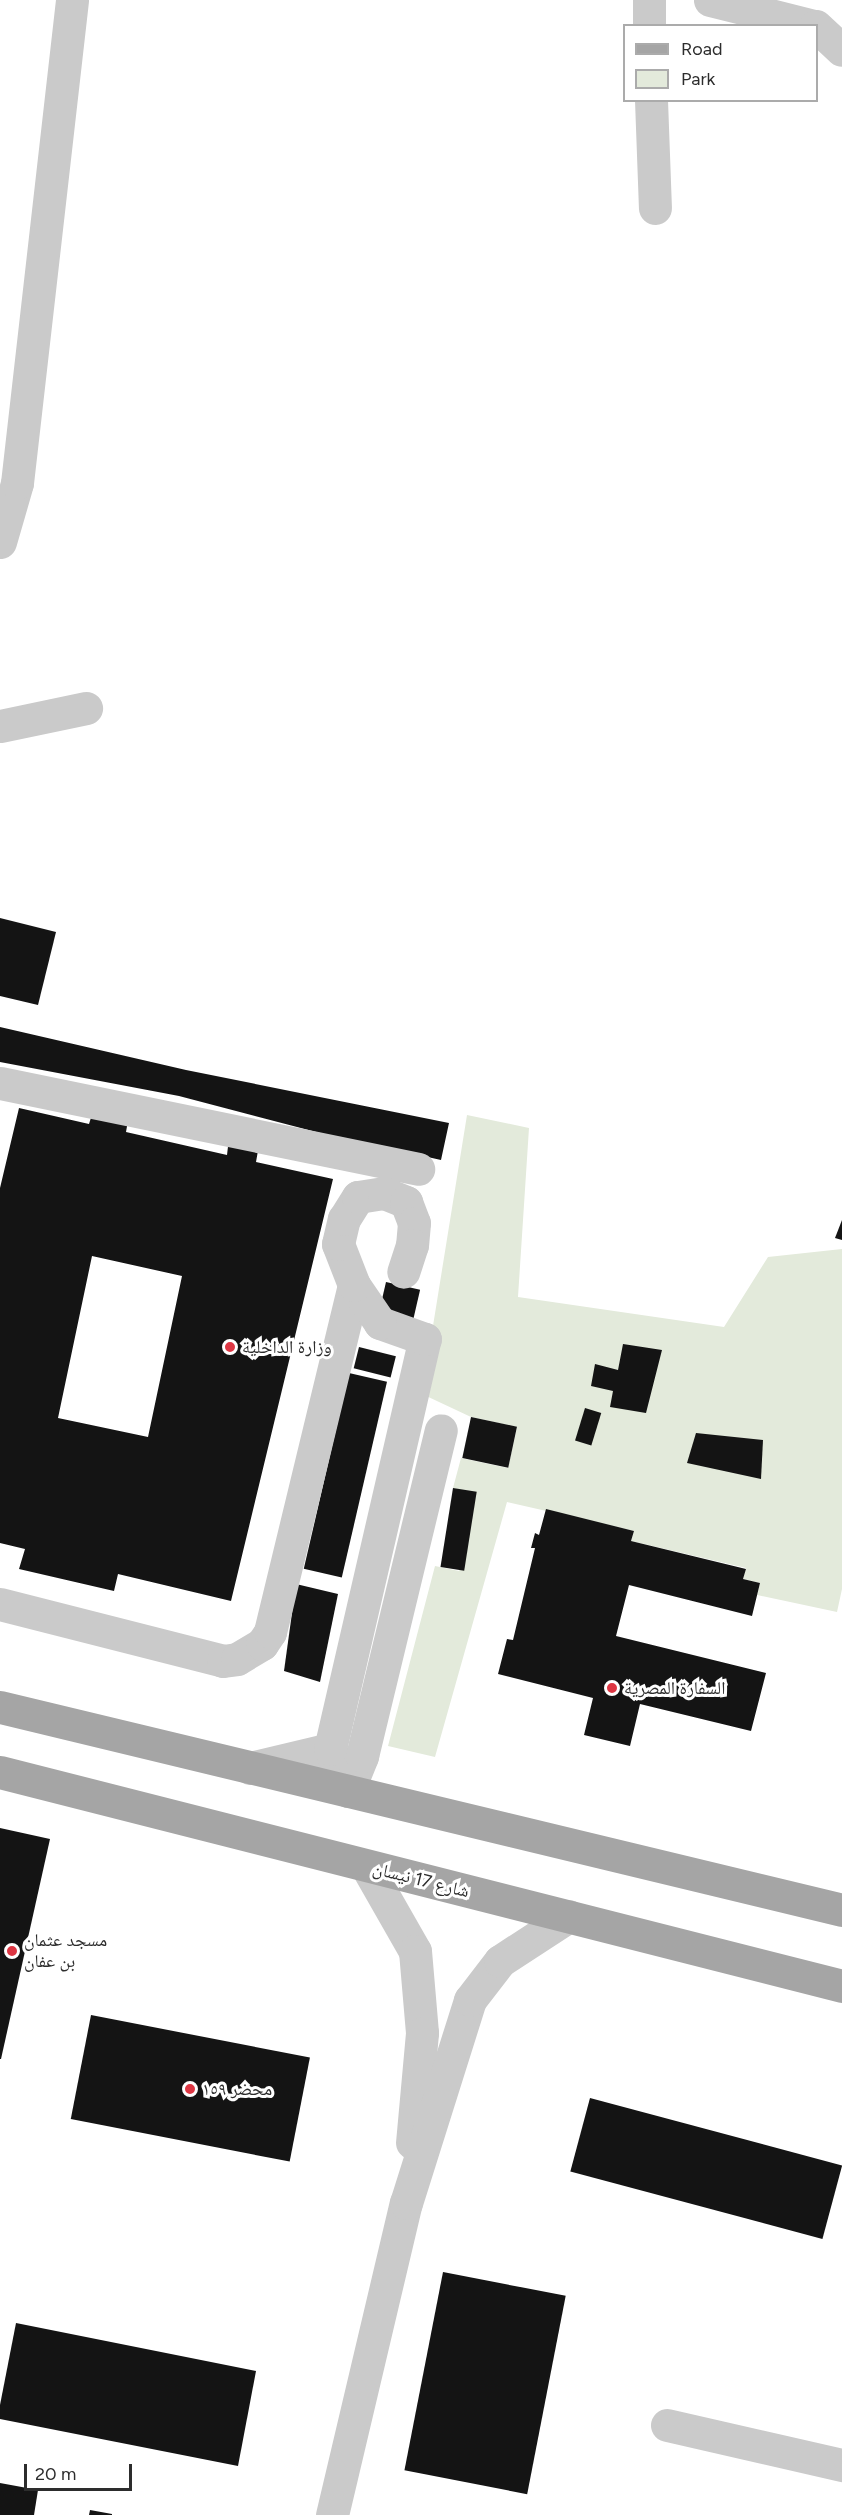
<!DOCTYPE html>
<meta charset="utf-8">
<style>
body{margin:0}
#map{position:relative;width:842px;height:2515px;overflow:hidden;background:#fff;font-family:Figtree,"Noto Naskh Arabic",sans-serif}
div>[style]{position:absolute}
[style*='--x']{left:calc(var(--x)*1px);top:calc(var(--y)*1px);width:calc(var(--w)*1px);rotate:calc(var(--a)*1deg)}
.green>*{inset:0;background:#e3eadb}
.building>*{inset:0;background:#141414;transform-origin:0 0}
.minor>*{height:33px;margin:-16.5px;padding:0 16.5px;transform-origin:16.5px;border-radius:16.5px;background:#cacaca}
.major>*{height:33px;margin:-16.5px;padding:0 16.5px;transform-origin:16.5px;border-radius:16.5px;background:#a5a5a5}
.dots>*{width:16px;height:16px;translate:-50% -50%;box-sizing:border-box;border:3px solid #fff;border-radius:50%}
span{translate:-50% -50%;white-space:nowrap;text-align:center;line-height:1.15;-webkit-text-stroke:6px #fff;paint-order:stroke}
.poi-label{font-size:18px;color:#2d2d2d}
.left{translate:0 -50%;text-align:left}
.street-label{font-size:18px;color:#2d2d2d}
.legend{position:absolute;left:623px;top:24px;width:195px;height:78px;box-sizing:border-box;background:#fff;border:2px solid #ababab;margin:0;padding:8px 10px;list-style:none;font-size:18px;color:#2d2d2d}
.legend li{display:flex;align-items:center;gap:12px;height:30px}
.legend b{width:30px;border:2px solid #ababab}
.scale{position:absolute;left:24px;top:2464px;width:108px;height:27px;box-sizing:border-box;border:3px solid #2d2d2d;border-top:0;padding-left:8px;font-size:18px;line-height:21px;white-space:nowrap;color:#2d2d2d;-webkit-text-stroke:4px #fff;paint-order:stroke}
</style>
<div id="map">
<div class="green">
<div style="clip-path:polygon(467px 1115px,529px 1128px,518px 1297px,724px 1327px,768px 1257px,842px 1249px,842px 1589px,837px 1612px,757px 1595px,760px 1583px,743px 1579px,746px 1568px,631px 1541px,634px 1531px,507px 1502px,435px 1757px,388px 1746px,435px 1566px,459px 1571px,476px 1493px,453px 1488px,461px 1458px,508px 1468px,517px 1427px,471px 1417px,422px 1394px)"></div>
</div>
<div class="building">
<div style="clip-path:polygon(0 918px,56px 932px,38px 1005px,0 996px)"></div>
<div style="clip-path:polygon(0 1027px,186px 1070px,449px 1123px,441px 1160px,320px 1133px,179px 1096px,0 1062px)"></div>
<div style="clip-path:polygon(evenodd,19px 1108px,89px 1124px,94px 1108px,129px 1115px,126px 1132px,227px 1155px,229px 1138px,259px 1145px,256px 1162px,333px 1179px,231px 1601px,118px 1574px,114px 1591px,19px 1569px,25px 1549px,0 1543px,0 1188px,19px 1108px,92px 1256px,182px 1276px,148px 1437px,58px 1418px,92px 1256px)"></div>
<div style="clip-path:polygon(842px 1220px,842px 1240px,835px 1238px)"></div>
<div style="left:386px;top:1282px;width:35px;height:34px;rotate:13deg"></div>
<div style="clip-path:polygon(623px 1344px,662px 1350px,646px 1413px,610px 1407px,613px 1391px,591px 1386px,595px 1364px,618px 1370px)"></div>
<div style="left:359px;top:1347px;width:38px;height:22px;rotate:14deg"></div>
<div style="left:349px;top:1373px;width:39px;height:201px;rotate:13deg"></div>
<div style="left:585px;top:1408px;width:17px;height:34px;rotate:17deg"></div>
<div style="left:471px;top:1417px;width:47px;height:42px;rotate:12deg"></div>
<div style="clip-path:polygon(696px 1433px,763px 1440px,761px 1479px,687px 1463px)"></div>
<div style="left:453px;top:1488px;width:24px;height:80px;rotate:9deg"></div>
<div style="clip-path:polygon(546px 1509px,634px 1531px,631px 1541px,746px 1569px,743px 1579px,760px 1583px,752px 1616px,629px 1585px,616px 1636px,766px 1673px,751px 1731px,640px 1704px,630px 1746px,584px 1735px,593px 1698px,498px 1674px,507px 1639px,513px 1640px,535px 1548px,531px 1548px,535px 1533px,539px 1535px)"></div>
<div style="clip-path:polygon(296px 1584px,338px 1594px,320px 1682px,284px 1671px)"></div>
<div style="clip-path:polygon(0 1828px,50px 1839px,1px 2059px,0 2059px)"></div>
<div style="left:91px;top:2015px;width:223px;height:106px;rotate:11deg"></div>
<div style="left:590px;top:2098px;width:261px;height:76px;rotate:15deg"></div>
<div style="left:443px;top:2272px;width:125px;height:202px;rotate:11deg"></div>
<div style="clip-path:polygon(16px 2323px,256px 2371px,238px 2466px,0 2419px,0 2405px)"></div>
<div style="clip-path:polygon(0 2483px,38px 2490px,34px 2515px,0 2515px)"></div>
<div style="clip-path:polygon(90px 2510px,112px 2514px,112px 2515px,89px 2515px)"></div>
</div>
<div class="minor">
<div style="--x:710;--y:0;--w:107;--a:14"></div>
<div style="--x:649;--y:26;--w:26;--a:-90"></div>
<div style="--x:816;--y:26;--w:35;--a:43"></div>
<div style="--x:651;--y:100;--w:108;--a:87.9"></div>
<div style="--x:0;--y:542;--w:61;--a:-73.9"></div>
<div style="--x:17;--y:483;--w:486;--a:-83.5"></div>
<div style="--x:0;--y:726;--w:88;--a:-11.8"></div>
<div style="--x:0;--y:1083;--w:427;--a:11.6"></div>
<div style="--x:0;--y:1604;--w:230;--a:14.3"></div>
<div style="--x:223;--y:1661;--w:14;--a:-8"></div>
<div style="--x:237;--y:1659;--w:29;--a:-31"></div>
<div style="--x:262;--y:1644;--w:14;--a:-56"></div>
<div style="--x:270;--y:1632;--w:357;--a:-76.4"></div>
<div style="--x:250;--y:1768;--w:82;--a:-13.4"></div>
<div style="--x:348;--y:1791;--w:46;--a:-113.2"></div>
<div style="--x:330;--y:1749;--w:421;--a:-77"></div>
<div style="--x:425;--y:1339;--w:48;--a:-160.4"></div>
<div style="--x:380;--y:1323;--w:46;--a:-124.4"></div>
<div style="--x:354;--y:1285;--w:44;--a:-111.3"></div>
<div style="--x:338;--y:1244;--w:26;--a:-77"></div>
<div style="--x:344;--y:1219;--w:26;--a:-58"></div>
<div style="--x:358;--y:1197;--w:26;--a:-9"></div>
<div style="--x:384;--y:1193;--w:24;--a:22"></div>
<div style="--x:406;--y:1202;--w:22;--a:69"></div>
<div style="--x:414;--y:1223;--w:22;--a:95"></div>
<div style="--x:412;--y:1245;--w:28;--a:108"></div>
<div style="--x:348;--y:1791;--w:38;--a:-68"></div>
<div style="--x:362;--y:1756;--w:335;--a:-76.4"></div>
<div style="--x:367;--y:1867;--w:97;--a:60.3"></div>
<div style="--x:415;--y:1951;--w:82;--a:85.1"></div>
<div style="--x:422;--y:2033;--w:110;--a:95.2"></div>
<div style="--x:667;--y:2425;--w:180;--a:12.9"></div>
<div style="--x:332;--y:2515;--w:321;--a:-76.7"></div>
<div style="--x:406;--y:2203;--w:213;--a:-72.5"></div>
<div style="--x:470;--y:2000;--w:49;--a:-52.4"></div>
<div style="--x:500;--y:1961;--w:82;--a:-33.1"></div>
</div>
<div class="major">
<div style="--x:0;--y:1707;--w:866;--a:13.55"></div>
<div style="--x:0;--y:1772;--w:869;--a:14.26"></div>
</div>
<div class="dots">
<div style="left:230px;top:1347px;background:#dd3643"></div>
<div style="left:612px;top:1688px;background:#dd3643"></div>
<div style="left:12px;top:1951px;background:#dd3643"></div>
<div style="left:190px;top:2089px;background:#dd3643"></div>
</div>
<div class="poi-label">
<span class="left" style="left:242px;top:1347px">وزارة الداخلية</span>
<span class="left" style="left:624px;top:1688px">السفارة المصرية</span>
<span class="left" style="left:24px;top:1951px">مسجد عثمان<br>بن عفان</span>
<span class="left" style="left:202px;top:2089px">محضر ١٥٩</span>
</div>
<div class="street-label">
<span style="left:421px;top:1880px;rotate:14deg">شارع 17 نيسان</span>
</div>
<ul class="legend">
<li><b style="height:8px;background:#a5a5a5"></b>Road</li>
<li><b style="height:16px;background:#e3eadb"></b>Park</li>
</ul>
<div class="scale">20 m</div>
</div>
